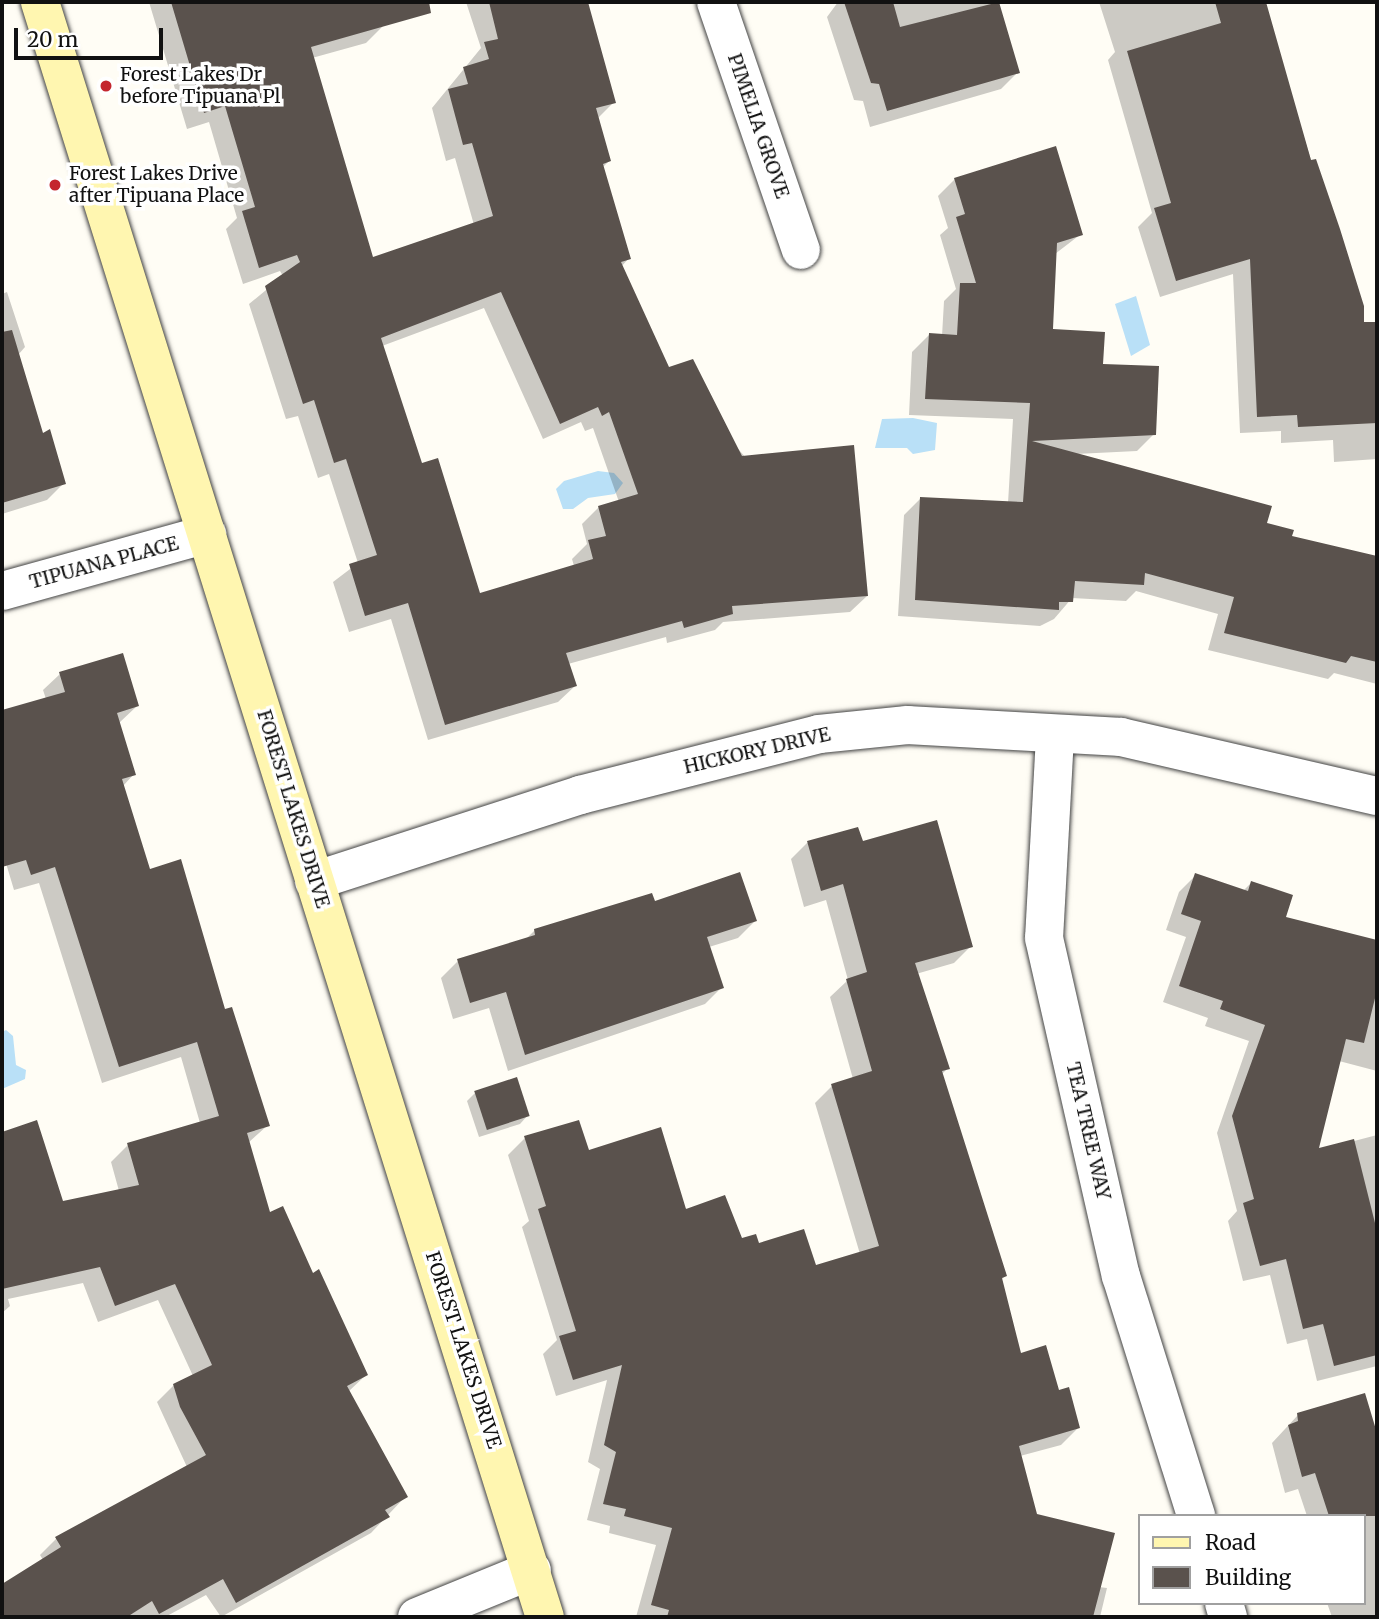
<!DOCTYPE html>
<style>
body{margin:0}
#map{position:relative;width:1379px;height:1619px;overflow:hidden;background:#fffdf5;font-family:Merriweather,serif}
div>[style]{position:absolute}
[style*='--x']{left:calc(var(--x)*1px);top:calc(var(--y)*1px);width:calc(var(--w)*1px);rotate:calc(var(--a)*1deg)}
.water>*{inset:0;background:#b9e0f7}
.shadow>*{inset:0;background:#0003}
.building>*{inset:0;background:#5a524d;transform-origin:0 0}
.roads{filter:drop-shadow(0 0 2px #444) drop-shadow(0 0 2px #444)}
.street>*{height:38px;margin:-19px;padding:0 19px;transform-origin:19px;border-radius:19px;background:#fff}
.secondary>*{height:38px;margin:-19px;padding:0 19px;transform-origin:19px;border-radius:19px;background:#fff6b0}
.dots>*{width:19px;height:19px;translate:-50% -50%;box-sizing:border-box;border:4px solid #fff;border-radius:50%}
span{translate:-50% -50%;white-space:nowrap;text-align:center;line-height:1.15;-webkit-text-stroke:7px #fff;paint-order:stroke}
.poi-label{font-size:19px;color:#111}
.left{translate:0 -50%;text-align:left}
.street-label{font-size:19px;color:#111}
.frame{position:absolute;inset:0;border:4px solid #111;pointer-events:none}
.legend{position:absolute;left:1138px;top:1514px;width:228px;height:91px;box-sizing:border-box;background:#fff;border:2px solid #a0a0a0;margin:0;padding:9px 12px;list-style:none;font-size:21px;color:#111}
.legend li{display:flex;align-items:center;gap:14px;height:35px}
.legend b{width:35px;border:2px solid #a0a0a0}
.scale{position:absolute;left:14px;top:28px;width:149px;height:32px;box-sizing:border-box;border:4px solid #111;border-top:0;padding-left:9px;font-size:21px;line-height:24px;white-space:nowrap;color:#111;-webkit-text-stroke:5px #fff;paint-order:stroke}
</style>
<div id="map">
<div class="water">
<div style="clip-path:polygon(1136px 296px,1150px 345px,1131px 356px,1115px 304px)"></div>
<div style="clip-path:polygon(913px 418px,937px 423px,935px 450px,913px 454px,907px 448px,875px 448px,882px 419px)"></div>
<div style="clip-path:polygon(598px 471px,614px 473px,623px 483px,615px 494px,588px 498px,573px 509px,563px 509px,556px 489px,564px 481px)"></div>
<div style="clip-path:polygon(6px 1030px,13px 1036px,16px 1065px,26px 1070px,25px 1079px,2px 1089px,2px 1032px)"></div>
</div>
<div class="shadow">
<div style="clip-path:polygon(evenodd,149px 2px,376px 2px,383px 26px,366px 43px,312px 58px,372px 259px,474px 225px,455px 158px,446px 161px,432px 108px,481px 48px,466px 2px,586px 2px,614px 102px,597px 119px,609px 161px,603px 167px,629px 258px,621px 267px,668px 369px,867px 596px,850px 612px,723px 622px,715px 630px,667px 643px,666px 637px,568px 664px,575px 686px,558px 702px,428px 740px,391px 619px,349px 632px,333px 582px,358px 563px,329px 474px,318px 478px,298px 416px,286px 419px,249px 304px,283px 276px,280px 271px,243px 284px,226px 229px,237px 218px,209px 122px,187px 129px,149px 2px,484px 308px,543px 439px,581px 422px,585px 431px,593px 428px,619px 502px,599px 507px,582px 524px,587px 544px,572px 559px,574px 566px,478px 596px,421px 465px,382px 346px,484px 308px)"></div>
<div style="clip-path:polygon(838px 2px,997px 2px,1018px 72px,1001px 89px,870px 127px,863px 101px,854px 100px,827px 17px)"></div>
<div style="clip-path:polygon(1099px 2px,1262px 2px,1362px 324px,1375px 324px,1377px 459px,1334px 462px,1333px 440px,1281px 443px,1281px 431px,1240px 433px,1233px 274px,1160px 297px,1138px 227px,1152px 213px,1108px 60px,1115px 52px)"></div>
<div style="clip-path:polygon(955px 179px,1081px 234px,1055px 254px,1051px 331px,1101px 366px,1154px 434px,1137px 451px,1076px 454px,1265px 524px,1290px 538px,1377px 558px,1377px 684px,1334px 673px,1328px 679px,1208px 650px,1218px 614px,1136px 591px,1126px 601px,1072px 598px,1054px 619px,1040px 626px,898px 616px,904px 515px,921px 498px,1008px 503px,1013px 419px,909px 415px,912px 352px,929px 335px,942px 336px,944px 301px,956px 289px,940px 235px,948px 228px,938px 196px)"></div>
<div style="clip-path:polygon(7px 292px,25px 347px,18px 355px,42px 436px,64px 483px,47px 500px,2px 514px,2px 294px)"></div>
<div style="clip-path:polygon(60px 674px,137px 706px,119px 723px,134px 774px,123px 786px,149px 871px,224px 1011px,268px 1125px,248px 1143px,269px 1215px,312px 1275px,366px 1375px,348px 1392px,406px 1496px,371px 1533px,221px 1617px,206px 1595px,165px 1617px,2px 1617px,2px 1586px,43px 1560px,40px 1555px,57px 1538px,187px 1467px,157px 1402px,174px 1385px,193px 1376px,158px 1300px,98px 1322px,83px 1283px,8px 1299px,10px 1306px,2px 1313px,2px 1134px,36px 1122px,62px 1203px,119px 1191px,111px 1162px,128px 1145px,200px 1123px,181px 1057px,102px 1083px,39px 883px,14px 890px,2px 850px,19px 833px,31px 830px,2px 723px,17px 708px,46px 699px,43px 690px)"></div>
<div style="clip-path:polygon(807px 843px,861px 843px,971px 946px,954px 963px,916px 974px,948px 1068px,941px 1075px,1005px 1276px,1001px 1280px,1019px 1355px,1058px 1392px,1078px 1428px,1061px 1445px,1020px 1456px,1036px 1515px,1099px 1587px,1107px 1588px,1100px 1617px,636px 1617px,656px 1545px,609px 1533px,610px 1526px,587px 1520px,600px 1469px,588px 1462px,607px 1380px,556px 1396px,543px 1354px,557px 1340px,522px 1227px,529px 1221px,508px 1155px,525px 1138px,588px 1152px,741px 1240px,815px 1268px,860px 1254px,815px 1103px,832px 1086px,853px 1079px,830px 997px,848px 980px,826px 900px,804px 907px,791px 859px)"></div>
<div style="clip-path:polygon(1196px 875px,1243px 891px,1251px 883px,1284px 918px,1377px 941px,1377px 1071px,1339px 1061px,1316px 1151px,1377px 1135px,1377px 1366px,1317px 1381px,1307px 1339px,1287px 1344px,1270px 1275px,1243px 1281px,1228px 1221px,1237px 1211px,1217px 1133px,1249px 1041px,1205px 1026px,1208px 1018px,1163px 1002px,1186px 937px,1166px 930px,1179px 892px)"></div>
<div style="clip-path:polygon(654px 903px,755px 921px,738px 938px,709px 947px,722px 987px,705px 1004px,508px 1071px,489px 1008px,453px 1019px,441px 978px,458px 961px,525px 940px,535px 930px)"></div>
<div style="clip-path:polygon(475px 1093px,528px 1115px,520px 1124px,479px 1137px,467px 1101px)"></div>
<div style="clip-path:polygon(1364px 1395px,1377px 1439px,1377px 1617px,1332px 1617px,1327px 1603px,1363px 1603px,1363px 1516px,1307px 1516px,1298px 1489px,1285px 1493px,1272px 1443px,1298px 1415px)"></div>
</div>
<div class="building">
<div style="clip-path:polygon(evenodd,171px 2px,429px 2px,431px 13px,311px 47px,373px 257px,493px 216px,472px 143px,463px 145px,448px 89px,468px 84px,463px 67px,489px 59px,484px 42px,498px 39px,489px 2px,588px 2px,616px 103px,596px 108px,611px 161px,603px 164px,631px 259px,621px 262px,669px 367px,693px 359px,742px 456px,854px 445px,868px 596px,732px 606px,733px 614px,684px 628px,682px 621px,566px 653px,577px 686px,445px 725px,408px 603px,365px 616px,349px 564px,377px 555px,346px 459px,334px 463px,314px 400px,303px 404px,265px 286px,300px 262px,297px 255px,259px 268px,242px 211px,255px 207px,225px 106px,204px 113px,171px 2px,501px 292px,560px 424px,598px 407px,602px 416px,609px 412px,638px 494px,598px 506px,606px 536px,588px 540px,593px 559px,480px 593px,438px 458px,422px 463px,381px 338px,501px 292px)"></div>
<div style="clip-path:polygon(844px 2px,893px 2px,900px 27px,999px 2px,1020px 73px,887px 111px,879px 84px,871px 83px)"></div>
<div style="clip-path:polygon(1215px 2px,1266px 2px,1311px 160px,1316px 159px,1340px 229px,1364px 306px,1364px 322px,1376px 322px,1377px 423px,1298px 427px,1297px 415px,1257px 417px,1250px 259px,1176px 281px,1154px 208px,1171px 203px,1127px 51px,1221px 23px)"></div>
<div style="clip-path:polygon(1056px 146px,1083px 235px,1057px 243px,1053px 329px,1105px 332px,1103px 364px,1159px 366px,1156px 435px,1032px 441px,1272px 506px,1267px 523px,1294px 530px,1292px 536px,1377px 556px,1377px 662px,1351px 656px,1346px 663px,1224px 633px,1234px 597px,1145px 573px,1144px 585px,1075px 581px,1073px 602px,1059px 602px,1059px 610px,915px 600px,920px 497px,1023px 502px,1030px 403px,925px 399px,929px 333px,957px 335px,960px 283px,976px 283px,956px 217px,965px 214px,954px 178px)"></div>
<div style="clip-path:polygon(12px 330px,43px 433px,50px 429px,66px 484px,2px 503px,2px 332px)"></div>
<div style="clip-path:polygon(123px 653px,139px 706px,117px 713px,136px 775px,122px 779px,150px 869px,181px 859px,225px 1009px,232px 1007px,270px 1126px,247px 1133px,270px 1212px,283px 1206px,313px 1273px,319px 1269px,368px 1375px,347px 1386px,408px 1497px,385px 1510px,390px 1517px,236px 1603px,223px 1579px,159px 1614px,152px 1601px,127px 1617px,2px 1617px,2px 1584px,61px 1547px,55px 1537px,206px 1455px,180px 1407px,173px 1384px,212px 1365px,175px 1284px,115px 1306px,100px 1267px,2px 1289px,2px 1132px,37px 1120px,63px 1201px,139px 1185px,127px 1143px,219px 1116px,197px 1042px,119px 1067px,55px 867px,31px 875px,26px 860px,2px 867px,2px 710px,65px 692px,59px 672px)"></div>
<div style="clip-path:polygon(937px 820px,973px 947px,915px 963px,950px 1069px,942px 1071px,1007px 1276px,1002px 1278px,1021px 1353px,1046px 1345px,1059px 1390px,1069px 1387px,1080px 1428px,1019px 1446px,1037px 1514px,1115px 1533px,1093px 1617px,667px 1617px,669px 1610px,651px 1605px,672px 1528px,624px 1516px,626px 1509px,603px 1504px,616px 1452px,604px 1445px,622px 1365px,573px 1380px,559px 1336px,576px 1331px,538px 1209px,546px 1206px,524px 1136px,579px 1120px,589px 1150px,661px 1127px,686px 1209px,725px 1195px,742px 1238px,756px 1234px,759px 1243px,804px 1229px,816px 1265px,879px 1246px,831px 1084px,872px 1071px,846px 979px,867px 972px,843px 884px,821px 891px,807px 841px,858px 827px,863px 841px)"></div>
<div style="clip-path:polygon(740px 872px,757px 921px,707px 937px,724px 988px,525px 1055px,506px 992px,470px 1003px,457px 959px,535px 935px,534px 929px,652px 893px,655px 901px)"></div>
<div style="clip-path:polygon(1195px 873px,1248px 891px,1251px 881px,1293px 895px,1286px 917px,1377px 940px,1377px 990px,1364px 1043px,1346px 1039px,1319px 1148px,1354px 1139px,1377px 1231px,1377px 1355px,1334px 1366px,1323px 1324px,1303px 1329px,1286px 1259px,1260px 1266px,1243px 1203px,1254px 1199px,1232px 1116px,1265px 1025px,1220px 1009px,1223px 1001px,1179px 986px,1201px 921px,1181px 914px)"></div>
<div style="left:517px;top:1077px;width:41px;height:45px;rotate:72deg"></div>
<div style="clip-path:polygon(1365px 1393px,1377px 1433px,1377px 1516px,1329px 1516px,1315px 1473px,1302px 1477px,1288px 1425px,1298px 1421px,1297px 1413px)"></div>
</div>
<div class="roads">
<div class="street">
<div style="--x:716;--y:2;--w:262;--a:71.1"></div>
<div style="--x:2;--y:591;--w:213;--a:-15.5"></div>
<div style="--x:1055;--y:736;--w:202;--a:93.1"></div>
<div style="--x:1044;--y:938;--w:347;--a:77.2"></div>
<div style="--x:1121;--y:1276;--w:251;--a:72.6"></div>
<div style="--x:314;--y:881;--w:280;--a:-17.9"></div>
<div style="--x:580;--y:795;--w:247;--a:-14.3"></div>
<div style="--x:819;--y:734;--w:89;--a:-5.8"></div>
<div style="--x:908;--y:725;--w:213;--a:3.2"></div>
<div style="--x:1121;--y:737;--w:263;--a:13"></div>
<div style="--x:1224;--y:1603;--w:15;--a:74"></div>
<div style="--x:417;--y:1617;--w:124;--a:-22.2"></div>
</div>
<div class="secondary">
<div style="--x:40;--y:2;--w:1692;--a:72.64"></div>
</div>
</div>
<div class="dots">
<div style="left:106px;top:86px;background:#c4262e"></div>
<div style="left:55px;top:185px;background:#c4262e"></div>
</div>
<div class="poi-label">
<span class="left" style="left:120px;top:86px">Forest Lakes Dr<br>before Tipuana Pl</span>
<span class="left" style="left:69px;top:185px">Forest Lakes Drive<br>after Tipuana Place</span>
</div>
<div class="street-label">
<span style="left:758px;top:126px;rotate:71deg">PIMELIA GROVE</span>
<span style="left:104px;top:563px;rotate:-15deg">TIPUANA PLACE</span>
<span style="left:757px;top:751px;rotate:-13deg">HICKORY DRIVE</span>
<span style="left:293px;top:809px;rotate:73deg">FOREST LAKES DRIVE</span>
<span style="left:1088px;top:1131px;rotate:77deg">TEA TREE WAY</span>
<span style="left:463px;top:1350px;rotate:72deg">FOREST LAKES DRIVE</span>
</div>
<div class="frame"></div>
<ul class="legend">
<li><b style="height:9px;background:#fff6b0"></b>Road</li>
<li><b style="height:19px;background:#5a524d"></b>Building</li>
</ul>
<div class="scale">20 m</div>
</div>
